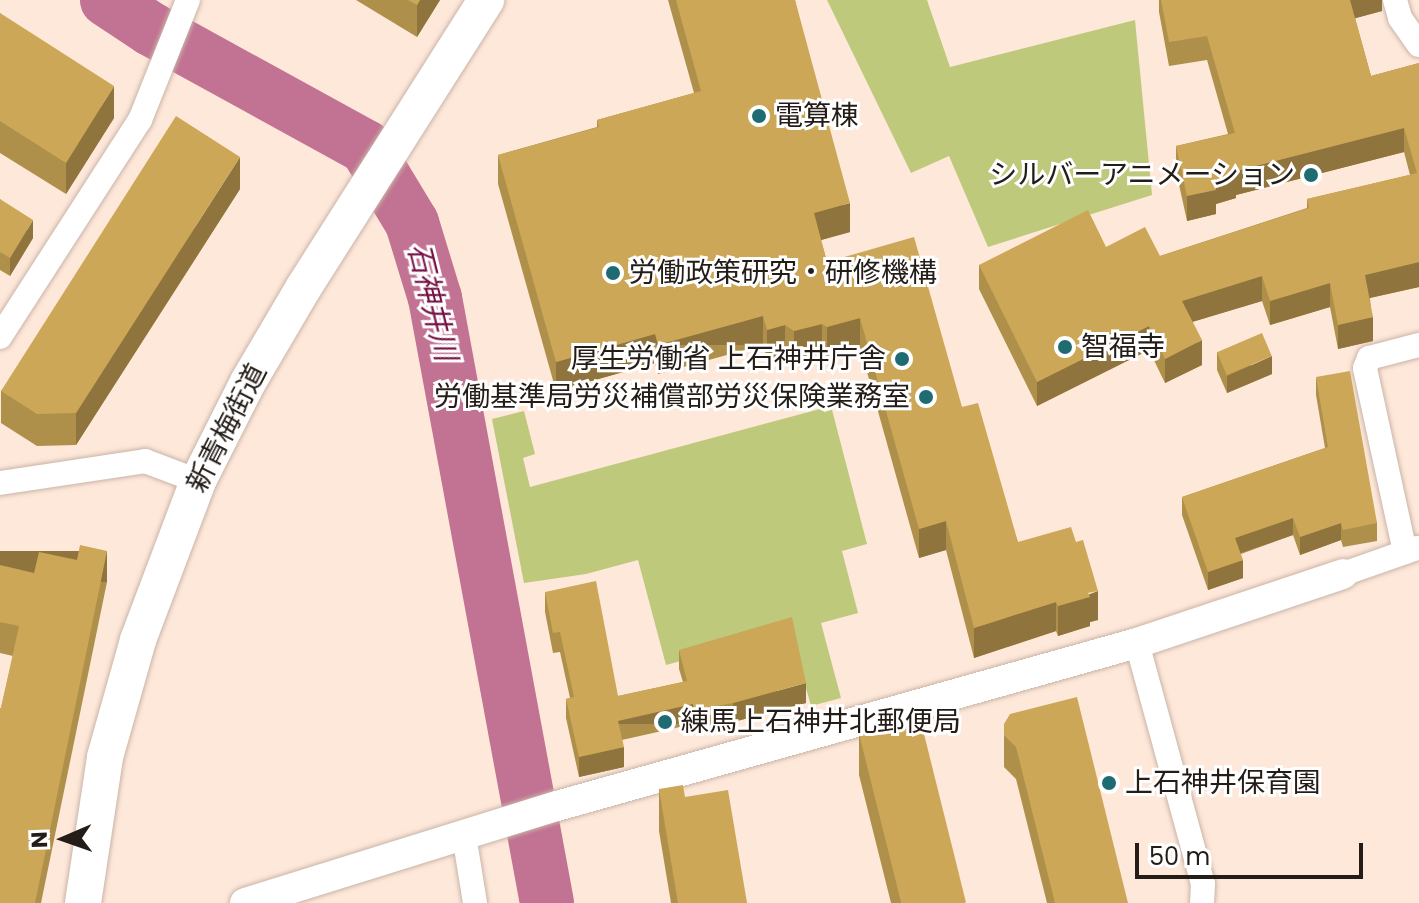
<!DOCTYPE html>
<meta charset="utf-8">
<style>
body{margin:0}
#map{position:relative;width:1419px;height:903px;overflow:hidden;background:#fee8da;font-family:Poppins,"Noto Sans JP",sans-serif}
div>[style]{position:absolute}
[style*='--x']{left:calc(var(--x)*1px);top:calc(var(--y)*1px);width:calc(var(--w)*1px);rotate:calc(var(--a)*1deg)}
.green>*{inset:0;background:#bfc97b}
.river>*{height:54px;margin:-27px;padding:0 27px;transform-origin:27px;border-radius:27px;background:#c27292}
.roads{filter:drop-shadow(0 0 2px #c9b4a7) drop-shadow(0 0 2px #c9b4a7)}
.minor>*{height:24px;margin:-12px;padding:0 12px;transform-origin:12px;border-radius:12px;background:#fff}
.tertiary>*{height:30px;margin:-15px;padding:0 15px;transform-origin:15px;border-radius:15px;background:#fff}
.secondary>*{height:36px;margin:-18px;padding:0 18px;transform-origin:18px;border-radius:18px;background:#fff}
.wall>*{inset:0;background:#af904b}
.shaded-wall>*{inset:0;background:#8f753d;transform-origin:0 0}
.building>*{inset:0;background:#cca757;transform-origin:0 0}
.dots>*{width:22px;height:22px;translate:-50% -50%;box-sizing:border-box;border:4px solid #fff;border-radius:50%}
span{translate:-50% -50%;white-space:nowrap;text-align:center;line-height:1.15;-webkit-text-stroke:6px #fff;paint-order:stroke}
.poi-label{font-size:28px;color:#231c17}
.left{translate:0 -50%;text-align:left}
.right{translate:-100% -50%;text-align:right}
.street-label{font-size:28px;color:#231c17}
.water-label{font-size:30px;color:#751346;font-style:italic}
.north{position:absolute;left:24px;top:799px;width:80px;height:80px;-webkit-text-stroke:6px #fff;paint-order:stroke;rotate:268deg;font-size:22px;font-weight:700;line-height:32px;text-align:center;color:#231c17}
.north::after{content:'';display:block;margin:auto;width:28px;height:36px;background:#231c17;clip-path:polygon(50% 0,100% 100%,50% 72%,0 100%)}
.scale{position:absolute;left:1135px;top:843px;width:228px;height:36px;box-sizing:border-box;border:4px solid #231c17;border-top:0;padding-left:10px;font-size:24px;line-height:28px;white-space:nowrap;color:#231c17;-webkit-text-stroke:6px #fff;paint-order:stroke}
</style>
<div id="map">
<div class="green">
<div style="clip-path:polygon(827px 0,927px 0,950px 67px,1135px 20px,1152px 195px,988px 247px,949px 156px,911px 173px)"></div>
<div style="clip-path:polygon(831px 406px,867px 544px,842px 551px,858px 613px,821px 623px,841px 698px,811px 706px,790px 631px,666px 665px,638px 560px,586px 574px,524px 583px,492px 419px,524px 411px,535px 454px,523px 458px,530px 487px)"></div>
</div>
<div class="river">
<div style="--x:107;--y:0;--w:53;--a:33.4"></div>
<div style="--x:151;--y:29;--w:245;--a:28.8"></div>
<div style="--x:366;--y:147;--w:89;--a:58.8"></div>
<div style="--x:412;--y:223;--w:78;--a:73"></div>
<div style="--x:435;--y:298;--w:615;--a:79.51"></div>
</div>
<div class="roads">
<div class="minor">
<div style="--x:1395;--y:0;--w:19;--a:74"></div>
<div style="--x:1400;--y:18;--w:33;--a:55"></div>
<div style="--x:0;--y:337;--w:258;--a:-57.2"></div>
<div style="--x:140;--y:120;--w:129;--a:-68.2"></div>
<div style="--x:0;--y:483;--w:147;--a:-8.6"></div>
<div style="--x:145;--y:461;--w:57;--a:20.7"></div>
<div style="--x:1405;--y:552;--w:188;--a:-102.3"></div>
<div style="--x:1365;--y:368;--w:11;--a:-68"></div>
<div style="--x:1369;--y:358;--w:52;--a:-14.6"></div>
<div style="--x:1343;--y:574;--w:78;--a:-19.4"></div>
<div style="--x:1137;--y:643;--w:250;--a:74.7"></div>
<div style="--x:1203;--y:884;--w:19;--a:93"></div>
<div style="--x:464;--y:835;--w:69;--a:80.8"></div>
</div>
<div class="tertiary">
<div style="--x:245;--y:903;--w:327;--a:-17.3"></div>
<div style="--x:557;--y:806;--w:602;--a:-15.7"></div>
<div style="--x:1137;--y:643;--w:217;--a:-18.5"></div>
</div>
<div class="secondary">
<div style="--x:83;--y:903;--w:148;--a:-81.4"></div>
<div style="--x:105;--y:757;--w:122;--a:-74.2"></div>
<div style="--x:138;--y:640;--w:170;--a:-69.3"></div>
<div style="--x:198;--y:481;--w:111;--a:-63.2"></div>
<div style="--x:248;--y:382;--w:110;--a:-59.5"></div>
<div style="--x:304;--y:287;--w:340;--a:-57.6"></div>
</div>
</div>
<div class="wall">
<div style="clip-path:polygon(356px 0,440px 0,417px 37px)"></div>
<div style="clip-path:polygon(668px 0,795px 0,850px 232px,821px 240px,827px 262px,962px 407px,1018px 542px,1098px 620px,1090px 622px,1090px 626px,1058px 636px,1056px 631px,974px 658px,946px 550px,919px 558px,860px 347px,827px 356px,822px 354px,794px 360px,785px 354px,767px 360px,763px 345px,658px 374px,655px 363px,556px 391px,498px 184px,498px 155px,597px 127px,597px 120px,694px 93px)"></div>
<div style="clip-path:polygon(1159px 0,1382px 0,1382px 11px,1355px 18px,1371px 76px,1419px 63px,1419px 287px,1370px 298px,1373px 341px,1338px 349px,1330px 307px,1270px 325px,1262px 301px,1192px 322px,1202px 365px,1165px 383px,1149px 350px,1037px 406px,979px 289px,979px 265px,1106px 247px,1160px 256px,1307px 208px,1307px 199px,1410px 175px,1404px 152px,1236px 195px,1236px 198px,1216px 204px,1216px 214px,1187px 221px,1176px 171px,1176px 146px,1228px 134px,1207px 60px,1169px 66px,1159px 12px)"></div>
<div style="clip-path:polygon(0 13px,114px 118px,66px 194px,0 153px)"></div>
<div style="clip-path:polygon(240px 189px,76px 445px,37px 446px,1px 423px,1px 391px)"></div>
<div style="clip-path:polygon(0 199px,33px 238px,10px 276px,0 270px)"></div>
<div style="clip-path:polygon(1217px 352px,1272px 374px,1227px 393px,1217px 370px)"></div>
<div style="clip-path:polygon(1316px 377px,1377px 523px,1377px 541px,1343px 547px,1341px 540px,1300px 555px,1293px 535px,1241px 554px,1243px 578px,1208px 590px,1182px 515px,1182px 497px,1325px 448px,1316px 395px)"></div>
<div style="clip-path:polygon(0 565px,34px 573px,107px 582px,41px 903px,0 903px,1px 708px,13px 656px,0 653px)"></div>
<div style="clip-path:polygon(545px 592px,618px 696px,683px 682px,679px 669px,679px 650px,806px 703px,733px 722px,695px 730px,693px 724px,622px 740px,624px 767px,579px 777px,566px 718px,566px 699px,570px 698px,560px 652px,553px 653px,545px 612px)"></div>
<div style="clip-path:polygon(1004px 724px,1128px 903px,1047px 903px,1016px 779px,1004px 767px)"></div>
<div style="clip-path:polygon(859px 733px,965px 903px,891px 903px,859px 775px)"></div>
<div style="clip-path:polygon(659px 789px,685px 797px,747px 903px,671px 903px,659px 831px)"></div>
</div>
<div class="shaded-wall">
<div style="clip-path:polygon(420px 0,440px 0,417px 37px,417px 5px)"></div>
<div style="clip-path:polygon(1349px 0,1382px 0,1382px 11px,1349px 20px)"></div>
<div style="clip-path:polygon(114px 86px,114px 118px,66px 194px,66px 163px)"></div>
<div style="clip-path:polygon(1404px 128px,1404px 152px,1236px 195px,1236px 198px,1216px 204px,1216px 214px,1187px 221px,1187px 196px,1214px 180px,1236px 171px)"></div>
<div style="clip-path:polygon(240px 157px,240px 189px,76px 445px,76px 413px)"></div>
<div style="clip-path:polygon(850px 203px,850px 232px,814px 242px,814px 213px)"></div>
<div style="clip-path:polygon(33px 220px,33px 238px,10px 276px,10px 258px)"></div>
<div style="clip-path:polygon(1419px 262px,1419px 287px,1365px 299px,1365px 275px)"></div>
<div style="clip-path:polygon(1262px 276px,1262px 301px,1182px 325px,1182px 301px)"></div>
<div style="clip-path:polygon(1330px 283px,1330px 307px,1270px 325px,1270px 301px)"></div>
<div style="left:763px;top:316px;width:29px;height:109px;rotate:90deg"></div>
<div style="clip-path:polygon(1373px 317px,1373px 341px,1338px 349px,1338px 325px)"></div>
<div style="clip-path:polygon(860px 318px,860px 347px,827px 356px,827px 327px)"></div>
<div style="clip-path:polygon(822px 324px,822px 354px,794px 360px,794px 331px)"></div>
<div style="clip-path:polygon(785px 325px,785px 354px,767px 360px,767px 330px)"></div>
<div style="clip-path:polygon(1149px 326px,1149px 350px,1037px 406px,1037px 382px)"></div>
<div style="clip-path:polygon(655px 334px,655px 363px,556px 391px,556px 362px)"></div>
<div style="clip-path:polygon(1202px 340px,1202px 365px,1165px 383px,1165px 359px)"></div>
<div style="clip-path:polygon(1272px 356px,1272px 374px,1227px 393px,1227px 376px)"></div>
<div style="clip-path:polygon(1293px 518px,1293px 535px,1235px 555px,1235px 538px)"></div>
<div style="clip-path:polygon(946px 521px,946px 550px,919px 558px,919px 529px)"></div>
<div style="clip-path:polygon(1341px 523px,1341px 540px,1300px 555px,1300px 537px)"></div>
<div style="left:107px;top:551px;width:31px;height:359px;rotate:90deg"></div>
<div style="clip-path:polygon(1243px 560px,1243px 578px,1208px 590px,1208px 572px)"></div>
<div style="clip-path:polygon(1098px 591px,1098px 620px,1090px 622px,1090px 626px,1058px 636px,1058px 606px)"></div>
<div style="clip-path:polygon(1056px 602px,1056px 631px,974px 658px,974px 628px)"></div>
<div style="clip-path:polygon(806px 683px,806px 703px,733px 722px,733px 703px)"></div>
<div style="left:693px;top:704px;width:20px;height:77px;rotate:90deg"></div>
<div style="clip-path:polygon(624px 747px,624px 767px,579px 777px,579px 757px)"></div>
</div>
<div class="building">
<div style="clip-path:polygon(408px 0,420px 0,417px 5px)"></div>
<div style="clip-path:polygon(676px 0,795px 0,850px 203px,814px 213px,827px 262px,914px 237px,962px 407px,978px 403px,1018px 542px,1071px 527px,1076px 542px,1083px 540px,1098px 591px,1088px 593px,1090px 597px,1058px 606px,1056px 602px,974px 628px,946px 521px,919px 529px,860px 318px,827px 327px,822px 324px,794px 331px,785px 325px,767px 330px,763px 316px,658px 345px,655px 334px,556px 362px,498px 155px,599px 127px,597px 120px,701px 91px)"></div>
<div style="clip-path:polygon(1161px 0,1350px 0,1371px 76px,1419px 63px,1419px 262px,1365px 275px,1373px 317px,1338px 325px,1330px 283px,1270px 301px,1262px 276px,1182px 301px,1202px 340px,1165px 359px,1149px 326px,1037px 382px,979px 265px,1088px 210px,1106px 247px,1145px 227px,1160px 256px,1309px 208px,1307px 199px,1417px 173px,1404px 128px,1236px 171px,1236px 174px,1214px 180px,1216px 190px,1187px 196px,1176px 146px,1235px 133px,1207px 36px,1169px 42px)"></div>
<div style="clip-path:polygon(0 13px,114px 86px,66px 163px,0 121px)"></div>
<div style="clip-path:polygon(176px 116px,240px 157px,76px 413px,37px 414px,1px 391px)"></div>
<div style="clip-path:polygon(0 199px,33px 220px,10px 258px,0 252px)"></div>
<div style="left:1262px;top:333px;width:25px;height:49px;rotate:67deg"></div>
<div style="clip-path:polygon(1350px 371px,1377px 523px,1343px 530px,1341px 523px,1300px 537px,1293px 518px,1235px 538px,1243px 560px,1208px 572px,1182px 497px,1328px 447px,1316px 377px)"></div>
<div style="clip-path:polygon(80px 545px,107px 551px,35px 903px,0 903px,0 708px,1px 708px,19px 626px,0 622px,0 565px,34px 573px,39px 552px,77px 560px)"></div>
<div style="clip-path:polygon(596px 581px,618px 696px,687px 681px,679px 650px,792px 617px,806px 683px,733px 703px,695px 710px,693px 704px,618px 721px,624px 747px,579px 757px,566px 699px,574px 697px,560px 632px,553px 633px,545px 592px)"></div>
<div style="clip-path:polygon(1077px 697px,1128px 903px,1055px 903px,1016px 747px,1004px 735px,1004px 724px,1010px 714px)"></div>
<div style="left:920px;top:718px;width:190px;height:63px;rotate:76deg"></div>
<div style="clip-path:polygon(683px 785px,685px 797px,728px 790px,747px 903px,678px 903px,659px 789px)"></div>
</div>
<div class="dots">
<div style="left:759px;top:116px;background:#1f6b72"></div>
<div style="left:1311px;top:175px;background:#1f6b72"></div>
<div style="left:613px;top:273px;background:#1f6b72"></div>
<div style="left:1065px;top:347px;background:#1f6b72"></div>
<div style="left:902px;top:359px;background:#1f6b72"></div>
<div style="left:926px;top:397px;background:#1f6b72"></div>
<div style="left:665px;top:722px;background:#1f6b72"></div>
<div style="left:1109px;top:783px;background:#1f6b72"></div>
</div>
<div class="poi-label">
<span class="left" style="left:775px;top:116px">電算棟</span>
<span class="right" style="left:1295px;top:175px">シルバーアニメーション</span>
<span class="left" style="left:629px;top:273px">労働政策研究・研修機構</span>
<span class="left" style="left:1081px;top:347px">智福寺</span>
<span class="right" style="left:886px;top:359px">厚生労働省 上石神井庁舎</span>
<span class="right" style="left:910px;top:397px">労働基準局労災補償部労災保険業務室</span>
<span class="left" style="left:681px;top:722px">練馬上石神井北郵便局</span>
<span class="left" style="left:1125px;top:783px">上石神井保育園</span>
</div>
<div class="street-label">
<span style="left:227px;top:428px;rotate:-63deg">新青梅街道</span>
</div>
<div class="water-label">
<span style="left:432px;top:302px;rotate:76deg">石神井川</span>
</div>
<div class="north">N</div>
<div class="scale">50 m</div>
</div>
